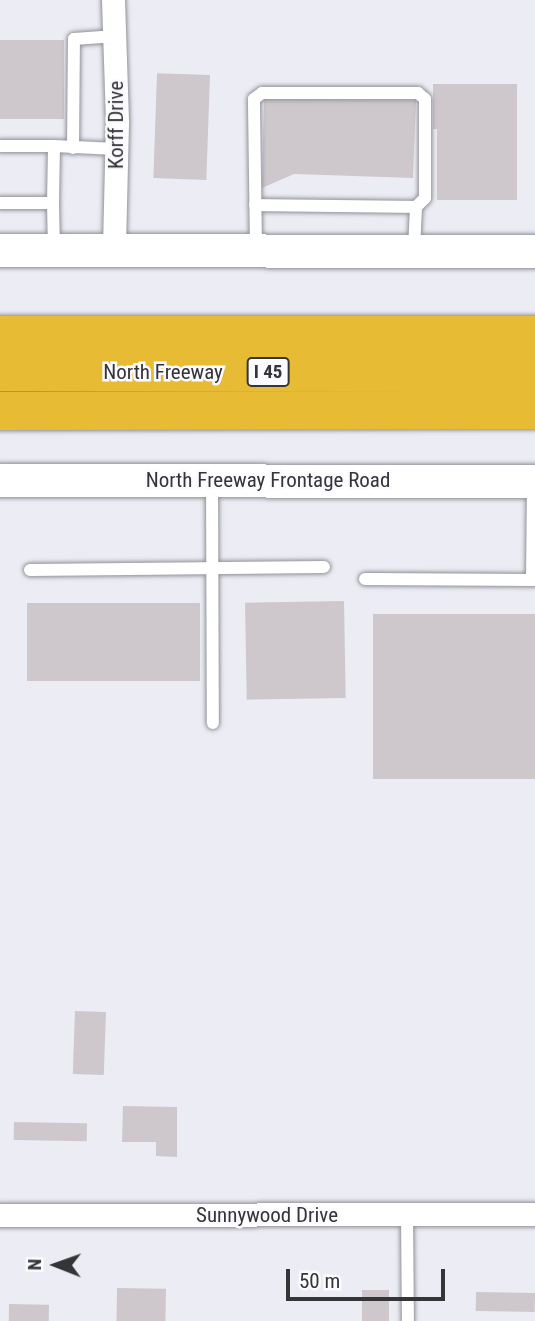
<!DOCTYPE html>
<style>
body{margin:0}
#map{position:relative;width:535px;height:1321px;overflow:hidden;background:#ecedf4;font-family:"Roboto Condensed",sans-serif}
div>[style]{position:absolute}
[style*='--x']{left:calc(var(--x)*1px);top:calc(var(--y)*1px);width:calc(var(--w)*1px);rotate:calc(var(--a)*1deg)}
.building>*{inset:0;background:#cec8cd;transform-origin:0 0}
.roads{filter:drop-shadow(0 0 2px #909298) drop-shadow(0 0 2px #909298)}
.lane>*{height:12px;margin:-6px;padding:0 6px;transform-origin:6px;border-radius:6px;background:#fff}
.street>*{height:23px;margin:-11.5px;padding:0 11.5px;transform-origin:11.5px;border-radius:11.5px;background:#fff}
.secondary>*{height:33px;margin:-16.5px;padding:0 16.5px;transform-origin:16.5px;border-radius:16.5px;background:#fff}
.highway>*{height:38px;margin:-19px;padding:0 19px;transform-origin:19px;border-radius:19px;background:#e8bb34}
span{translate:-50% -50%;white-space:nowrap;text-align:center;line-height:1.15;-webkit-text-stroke:5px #fafaff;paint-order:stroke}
.shield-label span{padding:2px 5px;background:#fafaff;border:2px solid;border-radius:5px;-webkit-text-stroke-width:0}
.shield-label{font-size:19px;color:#353538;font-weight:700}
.street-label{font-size:21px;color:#353538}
.north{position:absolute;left:21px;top:1230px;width:70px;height:70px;-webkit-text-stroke:5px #fafaff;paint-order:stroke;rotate:271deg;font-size:19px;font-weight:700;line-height:28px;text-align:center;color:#353538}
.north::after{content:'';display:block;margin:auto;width:24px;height:32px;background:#353538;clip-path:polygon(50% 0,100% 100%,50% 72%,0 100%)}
.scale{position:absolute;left:286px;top:1269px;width:159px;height:32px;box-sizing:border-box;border:4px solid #353538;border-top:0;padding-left:9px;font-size:21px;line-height:24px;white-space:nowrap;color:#353538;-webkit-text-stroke:5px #fafaff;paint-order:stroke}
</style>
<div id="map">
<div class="building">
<div style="left:64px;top:40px;width:79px;height:64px;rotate:90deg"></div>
<div style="left:210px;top:75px;width:105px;height:53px;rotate:92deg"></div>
<div style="clip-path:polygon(433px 84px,517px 84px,517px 200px,437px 200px,437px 129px,433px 129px)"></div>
<div style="clip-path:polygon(264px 99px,416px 100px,413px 178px,294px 174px,262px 188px)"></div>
<div style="left:344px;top:601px;width:97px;height:99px;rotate:89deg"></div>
<div style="left:27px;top:603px;width:173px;height:78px"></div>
<div style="left:373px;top:614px;width:162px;height:165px"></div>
<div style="left:75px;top:1011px;width:31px;height:63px;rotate:2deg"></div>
<div style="clip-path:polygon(123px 1106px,177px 1107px,177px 1157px,156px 1156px,156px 1142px,122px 1142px)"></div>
<div style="left:14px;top:1122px;width:73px;height:18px;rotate:1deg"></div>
<div style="left:117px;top:1288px;width:49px;height:33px;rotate:1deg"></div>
<div style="left:362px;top:1290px;width:27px;height:31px"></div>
<div style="left:476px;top:1292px;width:59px;height:19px;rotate:1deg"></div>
<div style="left:9px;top:1304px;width:40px;height:17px;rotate:1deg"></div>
</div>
<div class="roads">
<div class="lane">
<div style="--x:0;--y:146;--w:54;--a:0"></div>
<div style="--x:54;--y:146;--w:57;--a:91"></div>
<div style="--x:54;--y:146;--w:62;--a:2.8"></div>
<div style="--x:73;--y:148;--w:109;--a:-89.5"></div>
<div style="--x:74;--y:39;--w:42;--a:-4.1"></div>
<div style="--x:0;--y:203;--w:53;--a:0"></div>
<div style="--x:53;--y:203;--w:46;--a:88.8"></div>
<div style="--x:255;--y:205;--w:161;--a:0.7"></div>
<div style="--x:256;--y:248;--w:149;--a:-90.8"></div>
<div style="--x:254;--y:99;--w:10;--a:-37"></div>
<div style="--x:262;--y:93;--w:156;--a:0"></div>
<div style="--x:418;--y:93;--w:9;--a:41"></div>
<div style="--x:425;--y:99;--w:99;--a:90"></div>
<div style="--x:425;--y:198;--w:13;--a:135"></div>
<div style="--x:416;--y:207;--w:43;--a:92.7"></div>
<div style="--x:212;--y:480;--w:243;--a:89.8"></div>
<div style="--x:30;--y:570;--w:294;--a:-0.6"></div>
<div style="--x:365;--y:579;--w:170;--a:0.3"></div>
<div style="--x:532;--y:580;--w:98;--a:-89.4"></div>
<div style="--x:407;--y:1215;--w:106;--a:89.5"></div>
</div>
<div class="street">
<div style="--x:113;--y:0;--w:123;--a:88.1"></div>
<div style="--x:117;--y:123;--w:127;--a:91.4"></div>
<div style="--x:0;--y:1215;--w:535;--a:-0.11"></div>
</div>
<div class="secondary">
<div style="--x:0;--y:250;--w:535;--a:0.11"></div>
<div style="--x:0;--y:480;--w:535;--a:0.11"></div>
</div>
<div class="highway">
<div style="--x:0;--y:335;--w:535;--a:0"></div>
<div style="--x:0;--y:372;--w:535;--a:0.11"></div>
<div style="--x:0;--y:411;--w:535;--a:-0.11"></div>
</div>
</div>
<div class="shield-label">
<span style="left:268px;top:372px">I 45</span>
</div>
<div class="street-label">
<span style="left:116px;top:125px;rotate:-90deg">Korff Drive</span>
<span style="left:163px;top:372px">North Freeway</span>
<span style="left:268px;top:480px">North Freeway Frontage Road</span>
<span style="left:267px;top:1215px">Sunnywood Drive</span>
</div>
<div class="north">N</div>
<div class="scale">50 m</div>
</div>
